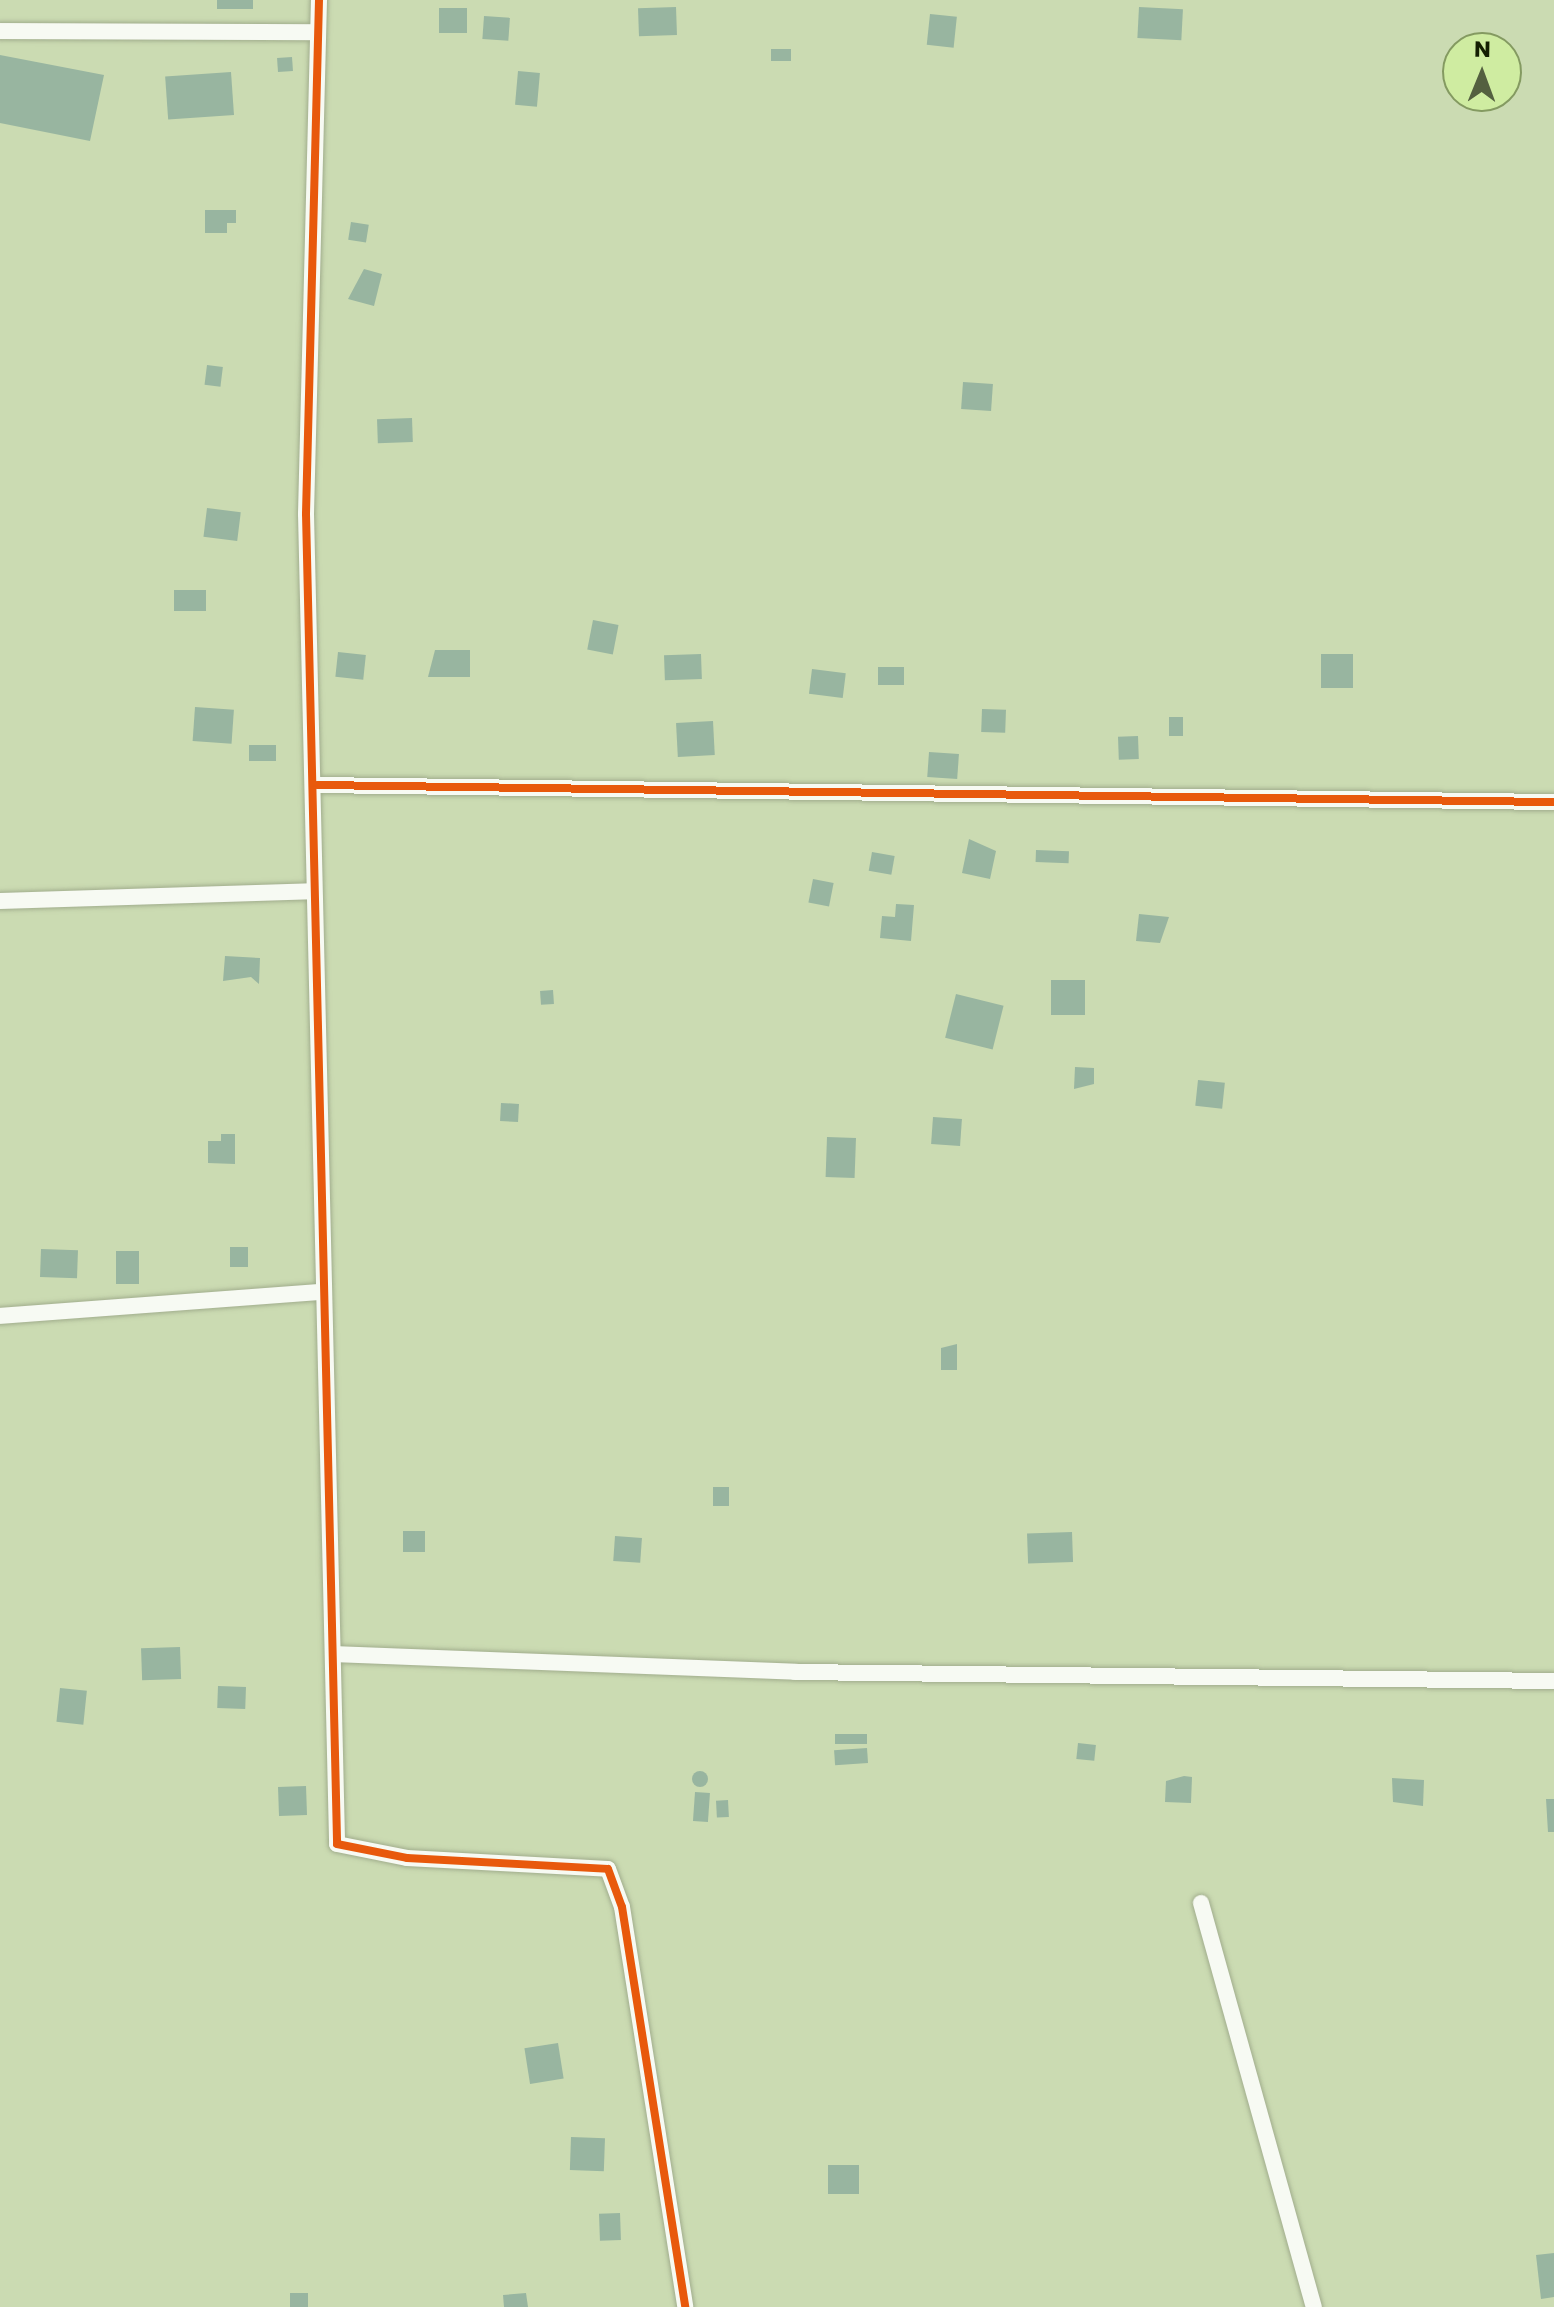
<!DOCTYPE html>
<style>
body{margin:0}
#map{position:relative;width:1554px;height:2307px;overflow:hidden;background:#cbdbb2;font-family:Poppins,sans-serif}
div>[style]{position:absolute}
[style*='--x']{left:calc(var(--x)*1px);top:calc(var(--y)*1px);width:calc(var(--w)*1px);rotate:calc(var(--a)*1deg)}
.building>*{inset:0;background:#98b5a0;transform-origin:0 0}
.round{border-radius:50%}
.roads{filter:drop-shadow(0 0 2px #a1ad8d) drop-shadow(0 0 2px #a1ad8d)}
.minor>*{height:16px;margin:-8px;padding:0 8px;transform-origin:8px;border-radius:8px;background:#f7faf3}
.cycleway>*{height:8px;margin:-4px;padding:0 4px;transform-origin:4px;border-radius:4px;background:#e8590c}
span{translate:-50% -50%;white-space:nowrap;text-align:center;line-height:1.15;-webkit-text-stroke:7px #cfeca1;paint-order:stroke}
.north{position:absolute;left:1442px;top:32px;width:80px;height:80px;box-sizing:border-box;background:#cfeca1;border:2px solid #849a61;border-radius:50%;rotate:1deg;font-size:22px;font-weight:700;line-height:32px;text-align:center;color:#141e02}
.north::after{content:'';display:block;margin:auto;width:28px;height:36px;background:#546040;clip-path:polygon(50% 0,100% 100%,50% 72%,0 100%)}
</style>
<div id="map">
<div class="building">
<div style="left:217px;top:0;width:36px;height:9px"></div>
<div style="left:676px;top:7px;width:28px;height:38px;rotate:88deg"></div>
<div style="left:1139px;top:7px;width:44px;height:31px;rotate:3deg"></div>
<div style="left:467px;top:8px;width:25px;height:28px;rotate:90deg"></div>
<div style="left:930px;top:14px;width:27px;height:31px;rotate:6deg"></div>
<div style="left:484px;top:16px;width:26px;height:23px;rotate:4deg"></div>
<div style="left:771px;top:49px;width:20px;height:12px"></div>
<div style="clip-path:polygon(0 55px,104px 75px,90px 141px,0 123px)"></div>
<div style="left:292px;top:57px;width:14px;height:15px;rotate:86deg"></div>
<div style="left:518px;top:71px;width:22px;height:34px;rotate:5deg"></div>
<div style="left:231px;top:72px;width:43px;height:66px;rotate:86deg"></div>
<div style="clip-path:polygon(205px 210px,236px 210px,236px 223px,227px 223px,227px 233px,205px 233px)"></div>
<div style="left:351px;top:222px;width:18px;height:18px;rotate:9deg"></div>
<div style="clip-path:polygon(364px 269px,382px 274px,374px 306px,348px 299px)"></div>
<div style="left:207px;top:365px;width:16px;height:20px;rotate:7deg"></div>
<div style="left:963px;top:382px;width:30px;height:27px;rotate:4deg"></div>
<div style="left:412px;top:418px;width:24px;height:35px;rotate:88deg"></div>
<div style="left:207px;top:508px;width:34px;height:29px;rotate:7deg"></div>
<div style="left:174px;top:590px;width:32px;height:21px"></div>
<div style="left:593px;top:620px;width:26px;height:30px;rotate:11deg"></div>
<div style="clip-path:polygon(435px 650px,470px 650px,470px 677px,428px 677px)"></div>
<div style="left:338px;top:652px;width:28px;height:25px;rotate:6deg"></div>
<div style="left:701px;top:654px;width:25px;height:37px;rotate:88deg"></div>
<div style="left:1321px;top:654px;width:32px;height:34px"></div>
<div style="left:904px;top:667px;width:18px;height:26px;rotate:90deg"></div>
<div style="left:812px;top:669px;width:34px;height:25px;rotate:7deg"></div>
<div style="left:195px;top:707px;width:39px;height:34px;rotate:4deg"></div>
<div style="left:982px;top:709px;width:24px;height:23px;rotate:2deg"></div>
<div style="left:1169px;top:717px;width:14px;height:19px"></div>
<div style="left:713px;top:721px;width:34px;height:37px;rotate:87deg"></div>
<div style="left:1138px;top:736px;width:23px;height:20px;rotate:88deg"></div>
<div style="left:276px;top:745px;width:16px;height:27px;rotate:90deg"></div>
<div style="left:929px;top:752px;width:30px;height:25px;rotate:4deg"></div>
<div style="clip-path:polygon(969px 839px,996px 851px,990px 879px,962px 873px)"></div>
<div style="left:1036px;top:850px;width:33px;height:12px;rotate:2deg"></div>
<div style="left:872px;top:852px;width:23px;height:19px;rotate:10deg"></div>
<div style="left:813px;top:879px;width:21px;height:24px;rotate:11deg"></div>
<div style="clip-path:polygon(896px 904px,914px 905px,911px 941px,880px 938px,882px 916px,895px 917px)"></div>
<div style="clip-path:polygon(1139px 914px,1169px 917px,1160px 943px,1136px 941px)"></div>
<div style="clip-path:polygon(225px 956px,260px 958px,259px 984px,251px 977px,223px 981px)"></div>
<div style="left:1085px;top:980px;width:35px;height:34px;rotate:90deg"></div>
<div style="left:553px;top:990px;width:14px;height:13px;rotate:86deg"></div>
<div style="left:956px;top:994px;width:49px;height:45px;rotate:14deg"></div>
<div style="clip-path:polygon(1075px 1067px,1094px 1068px,1094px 1084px,1074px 1089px)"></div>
<div style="left:1198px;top:1080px;width:27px;height:26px;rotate:6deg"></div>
<div style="left:501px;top:1103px;width:18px;height:18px;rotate:3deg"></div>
<div style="left:933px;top:1117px;width:29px;height:27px;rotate:4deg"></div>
<div style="clip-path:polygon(221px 1134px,235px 1134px,235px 1164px,208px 1163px,208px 1141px,221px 1141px)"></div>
<div style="left:827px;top:1137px;width:29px;height:40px;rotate:2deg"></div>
<div style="left:230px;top:1247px;width:18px;height:20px"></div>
<div style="left:41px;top:1249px;width:37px;height:28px;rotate:2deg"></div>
<div style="left:116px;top:1251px;width:23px;height:33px"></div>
<div style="clip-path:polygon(957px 1344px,957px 1370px,941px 1370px,941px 1348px)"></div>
<div style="left:729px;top:1487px;width:19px;height:16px;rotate:90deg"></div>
<div style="left:403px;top:1531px;width:22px;height:21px"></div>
<div style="left:1072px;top:1532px;width:30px;height:45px;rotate:88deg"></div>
<div style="left:615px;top:1536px;width:27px;height:25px;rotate:4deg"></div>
<div style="left:180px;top:1647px;width:32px;height:39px;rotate:88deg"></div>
<div style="left:218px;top:1686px;width:28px;height:22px;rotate:2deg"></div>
<div style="left:60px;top:1688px;width:27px;height:34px;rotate:6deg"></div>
<div style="left:867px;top:1734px;width:10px;height:32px;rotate:90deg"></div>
<div style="left:1078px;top:1743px;width:18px;height:16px;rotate:6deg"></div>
<div style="left:867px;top:1748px;width:15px;height:33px;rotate:86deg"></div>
<div class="round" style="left:692px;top:1771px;width:16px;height:16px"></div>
<div style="clip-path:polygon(1184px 1776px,1192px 1777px,1191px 1803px,1165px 1802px,1166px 1781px)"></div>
<div style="clip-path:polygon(1392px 1778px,1424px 1780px,1423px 1806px,1393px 1802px)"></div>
<div style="left:306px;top:1786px;width:29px;height:28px;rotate:88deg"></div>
<div style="left:695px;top:1792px;width:15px;height:29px;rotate:4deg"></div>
<div style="clip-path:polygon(1546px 1799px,1554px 1799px,1554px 1832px,1548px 1832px)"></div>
<div style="left:728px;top:1800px;width:17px;height:12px;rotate:87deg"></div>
<div style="left:558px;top:2043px;width:36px;height:34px;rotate:81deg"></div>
<div style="left:571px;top:2137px;width:34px;height:33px;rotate:2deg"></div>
<div style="left:859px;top:2165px;width:29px;height:31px;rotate:90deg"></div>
<div style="left:620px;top:2213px;width:27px;height:21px;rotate:88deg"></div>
<div style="clip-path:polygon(1554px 2253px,1554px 2297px,1541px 2299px,1536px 2255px)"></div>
<div style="left:290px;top:2293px;width:18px;height:14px"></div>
<div style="clip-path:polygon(526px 2293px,528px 2307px,504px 2307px,503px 2295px)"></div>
</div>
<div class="roads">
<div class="minor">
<div style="--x:319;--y:0;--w:514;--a:91.45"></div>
<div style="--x:306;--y:514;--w:1330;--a:88.66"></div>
<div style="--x:337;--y:1844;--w:71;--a:11.3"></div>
<div style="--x:407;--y:1858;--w:201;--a:3.1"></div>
<div style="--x:608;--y:1869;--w:40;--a:69.8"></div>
<div style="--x:622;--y:1907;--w:405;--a:81"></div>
<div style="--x:0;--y:31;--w:318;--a:0.2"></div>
<div style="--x:317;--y:785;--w:1237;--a:0.79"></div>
<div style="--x:0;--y:901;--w:312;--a:-1.8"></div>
<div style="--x:0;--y:1316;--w:322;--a:-4.3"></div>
<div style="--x:334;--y:1654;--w:461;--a:2.2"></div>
<div style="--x:795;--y:1672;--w:759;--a:0.68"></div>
<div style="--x:1201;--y:1903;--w:420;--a:74.4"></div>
</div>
</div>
<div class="cycleway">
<div style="--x:319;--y:0;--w:514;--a:91.45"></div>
<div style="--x:306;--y:514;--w:1330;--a:88.66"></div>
<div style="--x:337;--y:1844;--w:71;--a:11.3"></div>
<div style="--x:407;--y:1858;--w:201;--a:3.1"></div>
<div style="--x:608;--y:1869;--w:40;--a:69.8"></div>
<div style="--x:622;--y:1907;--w:405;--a:81"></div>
<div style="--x:317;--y:785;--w:1237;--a:0.79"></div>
</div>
<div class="north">N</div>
</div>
